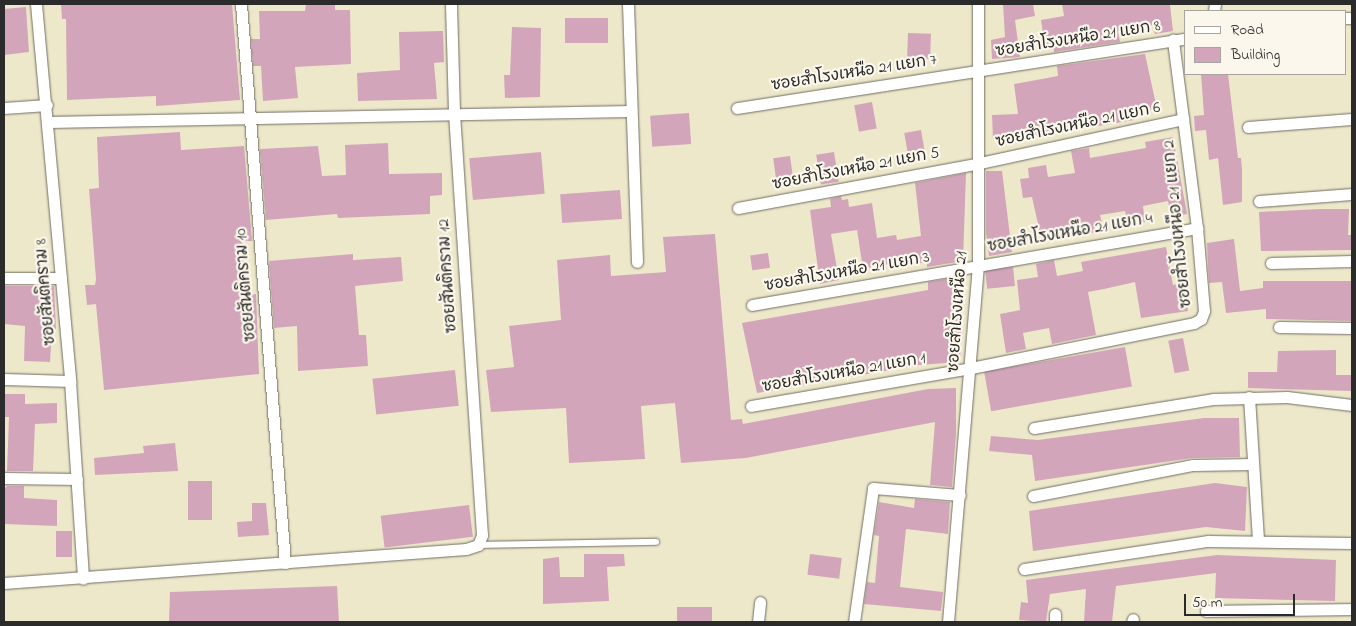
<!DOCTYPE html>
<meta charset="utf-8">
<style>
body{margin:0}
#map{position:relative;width:1356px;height:626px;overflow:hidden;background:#eee8cb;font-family:"Indie Flower","Playpen Sans Thai",sans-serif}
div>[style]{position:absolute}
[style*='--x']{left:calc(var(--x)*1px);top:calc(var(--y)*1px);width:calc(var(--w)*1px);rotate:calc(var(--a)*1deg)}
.building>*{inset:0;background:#d3a5bb;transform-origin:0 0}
.roads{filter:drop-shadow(0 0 1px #6f6d63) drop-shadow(0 0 1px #6f6d63)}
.lane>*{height:5.5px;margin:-2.75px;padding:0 2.75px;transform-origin:2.75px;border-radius:2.75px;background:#fff}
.street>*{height:11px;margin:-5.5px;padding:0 5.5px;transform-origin:5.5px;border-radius:5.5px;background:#fff}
span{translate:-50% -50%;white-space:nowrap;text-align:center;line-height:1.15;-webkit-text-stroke:4.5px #fbf7ec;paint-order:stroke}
.street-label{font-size:16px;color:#2b2b2b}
.frame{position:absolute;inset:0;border:5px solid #2b2b2b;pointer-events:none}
.legend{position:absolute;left:1184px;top:10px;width:162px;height:65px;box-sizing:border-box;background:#fbf7ec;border:1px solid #a8a59f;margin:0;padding:6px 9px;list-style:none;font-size:15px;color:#2b2b2b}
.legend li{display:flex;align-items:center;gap:10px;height:25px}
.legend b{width:25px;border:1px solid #a8a59f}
.scale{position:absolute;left:1184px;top:594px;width:111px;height:22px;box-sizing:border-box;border:2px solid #2b2b2b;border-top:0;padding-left:6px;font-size:15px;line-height:18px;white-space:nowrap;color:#2b2b2b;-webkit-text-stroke:4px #fbf7ec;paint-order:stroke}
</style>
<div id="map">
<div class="building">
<div style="clip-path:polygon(61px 4px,232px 4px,240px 100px,156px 106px,156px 96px,67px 100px,66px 19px,62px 19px)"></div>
<div style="clip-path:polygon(306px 4px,335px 4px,335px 10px,350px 10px,351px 64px,295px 67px,298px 98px,263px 101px,261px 66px,253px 66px,251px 39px,260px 39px,259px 11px,305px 11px)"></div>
<div style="clip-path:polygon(1003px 4px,1033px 4px,1035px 16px,1015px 20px,1020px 57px,992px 59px,991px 40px,1005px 37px)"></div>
<div style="clip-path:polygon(1062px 4px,1170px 5px,1173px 31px,1155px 34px,1153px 25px,1118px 31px,1120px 42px,1054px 52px,1053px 45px,1045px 47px,1041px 20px,1064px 16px)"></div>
<div style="clip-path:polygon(26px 7px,29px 52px,4px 55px,4px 9px)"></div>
<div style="left:608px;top:18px;width:25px;height:43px;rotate:90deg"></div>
<div style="clip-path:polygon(512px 27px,541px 28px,540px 97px,505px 98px,504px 75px,510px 75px)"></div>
<div style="clip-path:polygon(443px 31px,444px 62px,434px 63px,437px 99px,358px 101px,357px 73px,400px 70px,399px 32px)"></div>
<div style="left:908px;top:33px;width:23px;height:25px;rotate:2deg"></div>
<div style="clip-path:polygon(1145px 54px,1157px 109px,1133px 113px,1134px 120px,1092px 127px,1091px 122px,1039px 135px,993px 139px,992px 115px,1018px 114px,1014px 84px,1058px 76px,1057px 66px)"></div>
<div style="clip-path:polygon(1201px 74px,1228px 74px,1238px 158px,1241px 158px,1242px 170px,1242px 202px,1223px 205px,1218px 158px,1209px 160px,1206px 130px,1195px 131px,1194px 116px,1204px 115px)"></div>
<div style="left:872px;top:102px;width:27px;height:18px;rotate:80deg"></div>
<div style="left:689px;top:113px;width:31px;height:39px;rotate:86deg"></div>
<div style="left:921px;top:130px;width:27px;height:17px;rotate:80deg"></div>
<div style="clip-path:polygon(180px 132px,181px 150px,244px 146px,252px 241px,242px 241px,246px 295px,256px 294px,259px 374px,104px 390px,96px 304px,87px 305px,85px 285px,95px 285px,96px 279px,89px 189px,99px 188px,97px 137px)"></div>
<div style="clip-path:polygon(1173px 137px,1187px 214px,1171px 217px,1168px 201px,1143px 206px,1145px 222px,1128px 224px,1125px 211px,1100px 215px,1104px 231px,1063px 237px,1061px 228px,1040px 233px,1032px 197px,1023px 198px,1020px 179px,1029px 178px,1028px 168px,1046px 165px,1048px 177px,1075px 173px,1071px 151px,1089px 148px,1090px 158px,1146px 148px,1145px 142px)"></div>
<div style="clip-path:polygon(388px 143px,389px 174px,442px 173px,442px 195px,430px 196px,430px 214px,338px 218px,337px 214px,266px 220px,260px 149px,318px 146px,322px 176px,346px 175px,345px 145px)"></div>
<div style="left:541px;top:152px;width:42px;height:72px;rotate:85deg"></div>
<div style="left:834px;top:152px;width:30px;height:18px;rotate:81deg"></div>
<div style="left:790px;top:156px;width:27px;height:17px;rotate:82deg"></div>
<div style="clip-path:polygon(986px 171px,1002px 171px,1012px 252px,989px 256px,986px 232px)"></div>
<div style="clip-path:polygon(966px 173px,963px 261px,927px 267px,927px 262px,906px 266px,905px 261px,863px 269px,857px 230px,831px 234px,839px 280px,820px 284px,810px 210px,831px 207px,830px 199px,841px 196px,842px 200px,848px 199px,849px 207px,872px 203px,877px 238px,896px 235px,897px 240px,921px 236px,915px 183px)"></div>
<div style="left:620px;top:190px;width:29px;height:60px;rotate:86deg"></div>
<div style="clip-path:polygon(1320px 209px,1349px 209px,1348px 235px,1352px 235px,1352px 250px,1261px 251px,1259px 212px)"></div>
<div style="clip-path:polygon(715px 234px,731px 420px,742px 419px,743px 424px,928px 389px,956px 388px,956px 433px,952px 487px,930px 485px,935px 422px,746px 458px,681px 463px,675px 403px,641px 406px,645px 459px,569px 463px,566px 408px,491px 412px,486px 370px,514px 367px,509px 326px,561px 320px,557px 260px,610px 255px,611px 276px,666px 272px,663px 237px)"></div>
<div style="clip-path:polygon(1234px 239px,1240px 291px,1263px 288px,1263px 281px,1352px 281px,1352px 321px,1266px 319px,1266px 309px,1226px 313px,1222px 282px,1209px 283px,1207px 243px)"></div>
<div style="clip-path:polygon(1166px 247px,1173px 285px,1184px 283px,1188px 311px,1141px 318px,1135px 282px,1104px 289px,1088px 292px,1096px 335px,1052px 344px,1049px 328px,1023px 333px,1026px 349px,1006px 353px,1000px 314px,1020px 310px,1017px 280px,1038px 277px,1036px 264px,1054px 260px,1057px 276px,1083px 271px,1081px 262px)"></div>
<div style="left:768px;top:253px;width:15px;height:18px;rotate:82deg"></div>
<div style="clip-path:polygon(353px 254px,353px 260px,401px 257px,403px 281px,355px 286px,359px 335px,366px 335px,368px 366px,298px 371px,297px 326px,274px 328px,269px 261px)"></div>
<div style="left:1013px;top:267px;width:19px;height:28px;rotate:84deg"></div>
<div style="clip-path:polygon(963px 276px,960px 362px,919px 365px,757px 393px,742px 323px,928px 290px,928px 282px)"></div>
<div style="clip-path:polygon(4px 286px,54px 286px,56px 329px,52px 328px,50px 362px,24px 361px,25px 326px,4px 324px)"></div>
<div style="left:1183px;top:338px;width:33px;height:15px;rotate:79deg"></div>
<div style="left:1125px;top:347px;width:40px;height:143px;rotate:80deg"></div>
<div style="clip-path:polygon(1336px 350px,1336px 375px,1352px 375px,1352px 391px,1248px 388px,1248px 372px,1277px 372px,1278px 351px)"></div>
<div style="left:455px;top:370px;width:36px;height:83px;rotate:84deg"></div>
<div style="clip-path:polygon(4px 394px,25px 394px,25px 404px,57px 403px,57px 423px,35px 424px,33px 471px,7px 471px,9px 417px,4px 417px)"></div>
<div style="clip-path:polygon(1204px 418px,1239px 418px,1240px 457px,1192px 458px,1035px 481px,1032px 455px,989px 451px,991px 436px,1038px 440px)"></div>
<div style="clip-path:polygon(175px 443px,178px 471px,95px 475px,94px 458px,144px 453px,143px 446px)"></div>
<div style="left:188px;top:481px;width:24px;height:39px"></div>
<div style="clip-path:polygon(1215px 483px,1247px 487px,1245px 531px,1206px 527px,1033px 551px,1029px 511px)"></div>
<div style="clip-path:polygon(7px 486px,24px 486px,24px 498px,57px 500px,57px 526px,4px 524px,4px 489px)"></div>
<div style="clip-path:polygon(915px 499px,950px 502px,948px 534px,906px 529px,900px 587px,943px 592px,941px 611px,864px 604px,867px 582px,875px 583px,879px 536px,874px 535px,879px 502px,914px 508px)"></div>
<div style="clip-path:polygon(252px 503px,266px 503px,269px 535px,238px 537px,237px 522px,252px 521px)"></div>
<div style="left:469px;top:505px;width:32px;height:89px;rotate:83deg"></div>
<div style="left:56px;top:531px;width:16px;height:26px"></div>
<div style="clip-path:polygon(584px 554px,624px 554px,625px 566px,607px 567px,609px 601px,543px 604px,543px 559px,559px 557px,560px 577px,584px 577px)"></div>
<div style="left:810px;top:554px;width:32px;height:21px;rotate:7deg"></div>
<div style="clip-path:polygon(1217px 555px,1336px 560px,1335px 601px,1215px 598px,1216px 573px,1116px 586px,1112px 622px,1084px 622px,1086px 589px,1050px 594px,1046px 622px,1019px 620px,1021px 602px,1028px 603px,1026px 580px)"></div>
<div style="clip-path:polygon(337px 586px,339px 622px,169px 622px,170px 592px)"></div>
<div style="left:677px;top:607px;width:35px;height:15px"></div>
</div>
<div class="roads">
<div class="lane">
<div style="--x:478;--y:545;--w:178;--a:-1"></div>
</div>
<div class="street">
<div style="--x:36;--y:4;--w:379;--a:84.8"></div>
<div style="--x:70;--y:381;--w:198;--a:86.2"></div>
<div style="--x:241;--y:4;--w:561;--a:85.5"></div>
<div style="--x:628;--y:4;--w:258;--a:88"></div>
<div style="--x:1214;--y:11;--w:7;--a:-82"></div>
<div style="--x:1345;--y:18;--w:7;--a:0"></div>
<div style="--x:4;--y:108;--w:43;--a:-4"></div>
<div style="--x:737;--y:108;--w:453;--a:-8.8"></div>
<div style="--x:48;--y:122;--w:583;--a:-1.08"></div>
<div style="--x:1248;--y:127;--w:104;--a:-4.4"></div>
<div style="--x:1259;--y:201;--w:93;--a:-4.3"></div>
<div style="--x:738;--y:208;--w:246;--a:-10.5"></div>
<div style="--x:980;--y:163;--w:208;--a:-12.2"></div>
<div style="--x:1271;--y:263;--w:81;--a:-1.4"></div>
<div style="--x:4;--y:278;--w:57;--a:0"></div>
<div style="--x:752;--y:305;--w:452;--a:-9.8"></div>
<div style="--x:1279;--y:327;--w:73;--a:0.8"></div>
<div style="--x:4;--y:379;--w:66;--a:1.7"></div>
<div style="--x:1249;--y:397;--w:144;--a:86.4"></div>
<div style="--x:751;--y:406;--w:223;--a:-9.8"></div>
<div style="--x:971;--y:368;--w:227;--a:-11.4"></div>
<div style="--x:1194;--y:323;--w:8;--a:-30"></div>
<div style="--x:1201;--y:319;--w:9;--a:-69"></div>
<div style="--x:1204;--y:311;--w:83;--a:-94.8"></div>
<div style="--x:1197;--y:228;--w:190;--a:-97.3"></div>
<div style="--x:1034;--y:428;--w:181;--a:-9.2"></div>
<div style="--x:1213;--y:399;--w:74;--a:-1.5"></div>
<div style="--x:1287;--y:397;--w:65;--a:7"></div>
<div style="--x:4;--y:478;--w:73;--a:0.8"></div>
<div style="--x:1033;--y:496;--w:163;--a:-11"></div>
<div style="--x:1193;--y:465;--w:60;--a:-1"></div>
<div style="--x:1024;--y:569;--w:186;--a:-8.7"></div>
<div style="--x:1208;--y:541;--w:144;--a:0.8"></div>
<div style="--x:4;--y:583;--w:463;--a:-4.2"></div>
<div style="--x:466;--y:549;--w:13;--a:-18"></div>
<div style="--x:478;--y:545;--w:11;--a:-68"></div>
<div style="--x:482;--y:535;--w:424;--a:-93.8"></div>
<div style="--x:454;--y:112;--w:108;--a:-91.6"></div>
<div style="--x:1206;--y:611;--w:146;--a:-0.8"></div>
<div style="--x:758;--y:622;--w:20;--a:-84"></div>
<div style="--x:854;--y:622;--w:135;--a:-81.9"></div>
<div style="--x:873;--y:488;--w:87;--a:4.6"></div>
<div style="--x:948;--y:622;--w:358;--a:-85.2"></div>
<div style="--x:978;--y:265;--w:261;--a:-90"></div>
<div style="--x:1055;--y:622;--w:8;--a:-90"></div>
<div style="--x:1132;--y:622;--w:3;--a:-72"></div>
</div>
</div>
<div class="street-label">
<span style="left:1078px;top:39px;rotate:-9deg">ซอยสำโรงเหนือ 21 แยก 8</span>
<span style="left:854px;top:73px;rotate:-9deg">ซอยสำโรงเหนือ 21 แยก 7</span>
<span style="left:1078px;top:125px;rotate:-12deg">ซอยสำโรงเหนือ 21 แยก 6</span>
<span style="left:856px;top:169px;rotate:-11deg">ซอยสำโรงเหนือ 21 แยก 5</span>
<span style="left:1178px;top:224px;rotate:-96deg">ซอยสำโรงเหนือ 21 แยก 2</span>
<span style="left:1070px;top:233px;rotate:-10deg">ซอยสำโรงเหนือ 21 แยก 4</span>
<span style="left:847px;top:272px;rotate:-10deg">ซอยสำโรงเหนือ 21 แยก 3</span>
<span style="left:448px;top:276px;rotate:-94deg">ซอยสันติคราม 12</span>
<span style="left:246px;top:285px;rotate:-95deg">ซอยสันติคราม 10</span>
<span style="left:46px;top:292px;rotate:-95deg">ซอยสันติคราม 8</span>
<span style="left:958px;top:312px;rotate:-86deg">ซอยสำโรงเหนือ 21</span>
<span style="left:844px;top:373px;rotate:-10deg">ซอยสำโรงเหนือ 21 แยก 1</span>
</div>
<div class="frame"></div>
<ul class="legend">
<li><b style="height:6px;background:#fff"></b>Road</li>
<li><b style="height:14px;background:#d3a5bb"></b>Building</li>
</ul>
<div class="scale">50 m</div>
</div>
